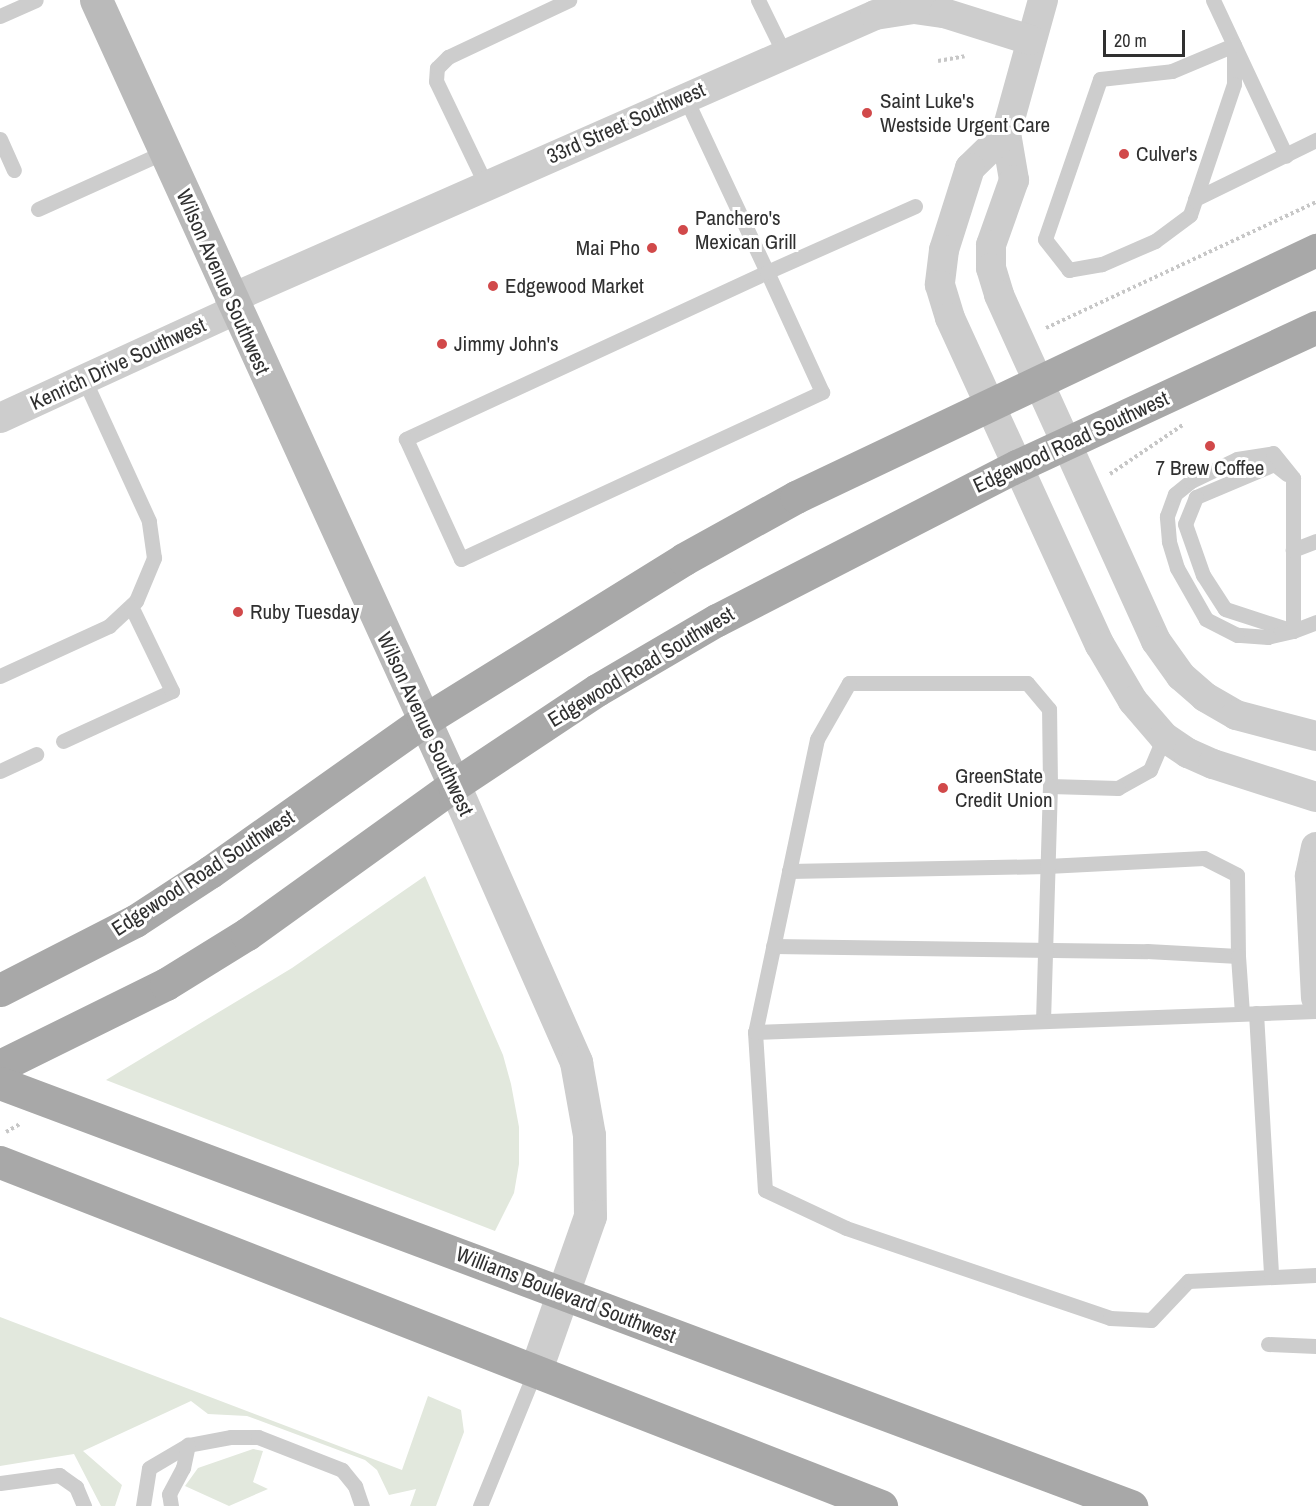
<!DOCTYPE html>
<style>
body{margin:0}
#map{position:relative;width:1316px;height:1506px;overflow:hidden;background:#fff;font-family:"Archivo Narrow",sans-serif}
div>[style]{position:absolute}
[style*='--x']{left:calc(var(--x)*1px);top:calc(var(--y)*1px);width:calc(var(--w)*1px);rotate:calc(var(--a)*1deg)}
.green>*{inset:0;background:#e2e8dd}
.path>*{height:4px;margin-top:-2px;transform-origin:0;background:repeating-linear-gradient(90deg,#c7c7c7 0 3px,transparent 0 6px)}
.service>*{height:15px;margin:-7.5px;padding:0 7.5px;transform-origin:7.5px;border-radius:7.5px;background:#cdcdcd}
.minor>*{height:30px;margin:-15px;padding:0 15px;transform-origin:15px;border-radius:15px;background:#cdcdcd}
.tertiary>*{height:33px;margin:-16.5px;padding:0 16.5px;transform-origin:16.5px;border-radius:16.5px;background:#cdcdcd}
.secondary>*{height:33px;margin:-16.5px;padding:0 16.5px;transform-origin:16.5px;border-radius:16.5px;background:#bababa}
.primary>*{height:33px;margin:-16.5px;padding:0 16.5px;transform-origin:16.5px;border-radius:16.5px;background:#a8a8a8}
.dots>*{width:16px;height:16px;translate:-50% -50%;box-sizing:border-box;border:3px solid #fff;border-radius:50%}
span{translate:-50% -50%;white-space:nowrap;text-align:center;line-height:1.15;-webkit-text-stroke:6px #fff;paint-order:stroke}
.poi-label{font-size:21px;color:#303030}
.left{translate:0 -50%;text-align:left}
.right{translate:-100% -50%;text-align:right}
.street-label{font-size:21px;color:#303030}
.scale{position:absolute;left:1103px;top:30px;width:82px;height:27px;box-sizing:border-box;border:3px solid #303030;border-top:0;padding-left:8px;font-size:18px;line-height:21px;white-space:nowrap;color:#303030;-webkit-text-stroke:4px #fff;paint-order:stroke}
</style>
<div id="map">
<div class="green">
<div style="clip-path:polygon(425px 876px,503px 1055px,511px 1084px,519px 1127px,519px 1164px,514px 1193px,495px 1231px,106px 1080px,292px 968px)"></div>
<div style="clip-path:polygon(0 1317px,402px 1470px,428px 1396px,461px 1410px,464px 1432px,436px 1506px,410px 1506px,416px 1489px,389px 1495px,377px 1470px,365px 1460px,247px 1416px,208px 1414px,191px 1401px,83px 1451px,122px 1485px,115px 1506px,101px 1506px,74px 1454px,0 1466px)"></div>
<div style="clip-path:polygon(253px 1449px,263px 1451px,253px 1482px,268px 1489px,229px 1506px,185px 1486px,198px 1468px)"></div>
</div>
<div class="path">
<div style="--x:938;--y:61;--w:27;--a:-10"></div>
<div style="--x:1046;--y:328;--w:298;--a:-25"></div>
<div style="--x:1110;--y:474;--w:89;--a:-34"></div>
<div style="--x:6;--y:1132;--w:16;--a:-30"></div>
</div>
<div class="service">
<div style="--x:758;--y:0;--w:59;--a:63.9"></div>
<div style="--x:1213;--y:0;--w:172;--a:64.9"></div>
<div style="--x:0;--y:16;--w:39;--a:-24"></div>
<div style="--x:1234;--y:45;--w:39;--a:90"></div>
<div style="--x:1234;--y:84;--w:138;--a:108.6"></div>
<div style="--x:1190;--y:215;--w:44;--a:143.4"></div>
<div style="--x:1155;--y:241;--w:58;--a:156.5"></div>
<div style="--x:1102;--y:264;--w:34;--a:170"></div>
<div style="--x:1069;--y:270;--w:39;--a:-128"></div>
<div style="--x:1045;--y:239;--w:169;--a:-71"></div>
<div style="--x:1100;--y:79;--w:72;--a:-6.3"></div>
<div style="--x:1172;--y:71;--w:67;--a:-22.8"></div>
<div style="--x:685;--y:97;--w:193;--a:64.9"></div>
<div style="--x:767;--y:272;--w:398;--a:155.2"></div>
<div style="--x:406;--y:439;--w:132;--a:65.4"></div>
<div style="--x:461;--y:559;--w:398;--a:-24.8"></div>
<div style="--x:822;--y:392;--w:132;--a:-114.6"></div>
<div style="--x:767;--y:272;--w:162;--a:-24"></div>
<div style="--x:0;--y:139;--w:34;--a:66"></div>
<div style="--x:486;--y:185;--w:115;--a:-115.7"></div>
<div style="--x:436;--y:81;--w:13;--a:-86"></div>
<div style="--x:437;--y:68;--w:16;--a:-45"></div>
<div style="--x:448;--y:57;--w:134;--a:-25.2"></div>
<div style="--x:1195;--y:199;--w:135;--a:-26"></div>
<div style="--x:38;--y:209;--w:138;--a:-24.3"></div>
<div style="--x:1287;--y:474;--w:16;--a:-142"></div>
<div style="--x:1274;--y:464;--w:85;--a:157.1"></div>
<div style="--x:1196;--y:497;--w:29;--a:112"></div>
<div style="--x:1185;--y:524;--w:54;--a:70.6"></div>
<div style="--x:1203;--y:575;--w:40;--a:57.1"></div>
<div style="--x:1225;--y:609;--w:71;--a:17.9"></div>
<div style="--x:1316;--y:541;--w:25;--a:159"></div>
<div style="--x:1293;--y:550;--w:81;--a:90"></div>
<div style="--x:1293;--y:631;--w:25;--a:-21"></div>
<div style="--x:1293;--y:631;--w:26;--a:167"></div>
<div style="--x:1268;--y:637;--w:31;--a:-176"></div>
<div style="--x:1237;--y:635;--w:35;--a:-153"></div>
<div style="--x:1206;--y:619;--w:59;--a:-119.6"></div>
<div style="--x:1177;--y:568;--w:28;--a:-107"></div>
<div style="--x:1169;--y:541;--w:25;--a:-95"></div>
<div style="--x:1167;--y:516;--w:23;--a:-70"></div>
<div style="--x:1175;--y:494;--w:21;--a:-39"></div>
<div style="--x:1191;--y:481;--w:51;--a:-25.6"></div>
<div style="--x:1237;--y:459;--w:36;--a:-9"></div>
<div style="--x:1273;--y:453;--w:32;--a:51"></div>
<div style="--x:1293;--y:478;--w:72;--a:90"></div>
<div style="--x:0;--y:676;--w:120;--a:-24.6"></div>
<div style="--x:109;--y:626;--w:37;--a:-43"></div>
<div style="--x:136;--y:601;--w:47;--a:-67.3"></div>
<div style="--x:154;--y:558;--w:37;--a:-98"></div>
<div style="--x:149;--y:521;--w:156;--a:-114.6"></div>
<div style="--x:1164;--y:737;--w:36;--a:113"></div>
<div style="--x:1150;--y:770;--w:37;--a:151"></div>
<div style="--x:1118;--y:788;--w:68;--a:-178.3"></div>
<div style="--x:1050;--y:786;--w:77;--a:-90.7"></div>
<div style="--x:1049;--y:709;--w:34;--a:-130"></div>
<div style="--x:1027;--y:683;--w:178;--a:180"></div>
<div style="--x:849;--y:683;--w:64;--a:119.7"></div>
<div style="--x:817;--y:739;--w:299;--a:101.9"></div>
<div style="--x:755;--y:1032;--w:158;--a:86.4"></div>
<div style="--x:765;--y:1190;--w:89;--a:25.1"></div>
<div style="--x:846;--y:1228;--w:279;--a:18.8"></div>
<div style="--x:1110;--y:1318;--w:41;--a:2.8"></div>
<div style="--x:1151;--y:1320;--w:54;--a:-46.5"></div>
<div style="--x:1188;--y:1281;--w:128;--a:-2.7"></div>
<div style="--x:63;--y:741;--w:120;--a:-24.6"></div>
<div style="--x:172;--y:691;--w:94;--a:-115.8"></div>
<div style="--x:0;--y:771;--w:40;--a:-25"></div>
<div style="--x:789;--y:871;--w:258;--a:-1.1"></div>
<div style="--x:1047;--y:866;--w:157;--a:-2.9"></div>
<div style="--x:1204;--y:858;--w:37;--a:27"></div>
<div style="--x:1237;--y:875;--w:81;--a:89.3"></div>
<div style="--x:773;--y:946;--w:374;--a:0.8"></div>
<div style="--x:1147;--y:951;--w:91;--a:3.1"></div>
<div style="--x:1238;--y:956;--w:57;--a:86"></div>
<div style="--x:1256;--y:1013;--w:264;--a:86.7"></div>
<div style="--x:1043;--y:1021;--w:235;--a:-88.3"></div>
<div style="--x:755;--y:1032;--w:561;--a:-2.14"></div>
<div style="--x:1268;--y:1344;--w:48;--a:2.4"></div>
<div style="--x:0;--y:1483;--w:60;--a:-7.7"></div>
<div style="--x:59;--y:1475;--w:21;--a:35"></div>
<div style="--x:76;--y:1487;--w:21;--a:67"></div>
<div style="--x:143;--y:1506;--w:38;--a:-81"></div>
<div style="--x:149;--y:1468;--w:45;--a:-30.5"></div>
<div style="--x:188;--y:1445;--w:44;--a:-10.5"></div>
<div style="--x:231;--y:1437;--w:27;--a:0"></div>
<div style="--x:258;--y:1437;--w:90;--a:21.4"></div>
<div style="--x:342;--y:1470;--w:21;--a:51"></div>
<div style="--x:355;--y:1486;--w:21;--a:71"></div>
<div style="--x:171;--y:1506;--w:12;--a:-99"></div>
<div style="--x:169;--y:1494;--w:30;--a:-62"></div>
<div style="--x:183;--y:1468;--w:24;--a:-78"></div>
<div style="--x:480;--y:1506;--w:148;--a:-67.8"></div>
</div>
<div class="minor">
<div style="--x:1043;--y:0;--w:138;--a:105.5"></div>
<div style="--x:1006;--y:133;--w:48;--a:80.3"></div>
<div style="--x:1014;--y:180;--w:69;--a:109.5"></div>
<div style="--x:991;--y:245;--w:23;--a:90"></div>
<div style="--x:991;--y:268;--w:28;--a:73"></div>
<div style="--x:999;--y:295;--w:380;--a:65.6"></div>
<div style="--x:1156;--y:641;--w:43;--a:54.5"></div>
<div style="--x:1181;--y:676;--w:32;--a:41"></div>
<div style="--x:1205;--y:697;--w:36;--a:30"></div>
<div style="--x:1236;--y:715;--w:83;--a:14.7"></div>
<div style="--x:1006;--y:133;--w:50;--a:135.8"></div>
<div style="--x:970;--y:168;--w:86;--a:107.6"></div>
<div style="--x:944;--y:250;--w:35;--a:97"></div>
<div style="--x:940;--y:285;--w:34;--a:73"></div>
<div style="--x:950;--y:318;--w:360;--a:65.4"></div>
<div style="--x:1100;--y:645;--w:65;--a:59.5"></div>
<div style="--x:1133;--y:701;--w:48;--a:49.3"></div>
<div style="--x:1164;--y:737;--w:29;--a:34"></div>
<div style="--x:1188;--y:753;--w:27;--a:24"></div>
<div style="--x:1213;--y:764;--w:108;--a:17.8"></div>
<div style="--x:230;--y:299;--w:705;--a:-23.76"></div>
<div style="--x:875;--y:15;--w:39;--a:-9"></div>
<div style="--x:914;--y:9;--w:30;--a:8"></div>
<div style="--x:944;--y:13;--w:90;--a:17.4"></div>
<div style="--x:0;--y:418;--w:259;--a:-24.7"></div>
<div style="--x:1316;--y:847;--w:30;--a:102"></div>
<div style="--x:1310;--y:876;--w:122;--a:87.2"></div>
</div>
<div class="tertiary">
<div style="--x:454;--y:785;--w:303;--a:66.2"></div>
<div style="--x:576;--y:1062;--w:74;--a:79.9"></div>
<div style="--x:589;--y:1135;--w:81;--a:89.3"></div>
<div style="--x:590;--y:1216;--w:162;--a:109.4"></div>
</div>
<div class="secondary">
<div style="--x:96;--y:0;--w:863;--a:65.48"></div>
</div>
<div class="primary">
<div style="--x:0;--y:990;--w:152;--a:-27.1"></div>
<div style="--x:135;--y:921;--w:90;--a:-33.2"></div>
<div style="--x:210;--y:872;--w:261;--a:-35.3"></div>
<div style="--x:423;--y:721;--w:307;--a:-31.8"></div>
<div style="--x:684;--y:559;--w:128;--a:-29"></div>
<div style="--x:796;--y:497;--w:576;--a:-25.41"></div>
<div style="--x:0;--y:1066;--w:185;--a:-26.3"></div>
<div style="--x:166;--y:984;--w:95;--a:-31.7"></div>
<div style="--x:247;--y:934;--w:255;--a:-35.7"></div>
<div style="--x:454;--y:785;--w:172;--a:-33.6"></div>
<div style="--x:597;--y:690;--w:139;--a:-30.3"></div>
<div style="--x:717;--y:620;--w:337;--a:-27.2"></div>
<div style="--x:1017;--y:466;--w:330;--a:-24.9"></div>
<div style="--x:0;--y:1083;--w:1208;--a:20.51"></div>
<div style="--x:0;--y:1162;--w:946;--a:21.33"></div>
</div>
<div class="dots">
<div style="left:867px;top:113px;background:#d1494a"></div>
<div style="left:1124px;top:154px;background:#d1494a"></div>
<div style="left:683px;top:230px;background:#d1494a"></div>
<div style="left:652px;top:248px;background:#d1494a"></div>
<div style="left:493px;top:286px;background:#d1494a"></div>
<div style="left:442px;top:344px;background:#d1494a"></div>
<div style="left:1210px;top:446px;background:#d1494a"></div>
<div style="left:238px;top:612px;background:#d1494a"></div>
<div style="left:943px;top:788px;background:#d1494a"></div>
</div>
<div class="poi-label">
<span class="left" style="left:880px;top:113px">Saint Luke's<br>Westside Urgent Care</span>
<span class="left" style="left:1136px;top:154px">Culver's</span>
<span class="left" style="left:695px;top:230px">Panchero's<br>Mexican Grill</span>
<span class="right" style="left:640px;top:248px">Mai Pho</span>
<span class="left" style="left:505px;top:286px">Edgewood Market</span>
<span class="left" style="left:454px;top:344px">Jimmy John's</span>
<span style="left:1210px;top:468px">7 Brew Coffee</span>
<span class="left" style="left:250px;top:612px">Ruby Tuesday</span>
<span class="left" style="left:955px;top:788px">GreenState<br>Credit Union</span>
</div>
<div class="street-label">
<span style="left:626px;top:123px;rotate:-24deg">33rd Street Southwest</span>
<span style="left:223px;top:282px;rotate:66deg">Wilson Avenue Southwest</span>
<span style="left:118px;top:364px;rotate:-25deg">Kenrich Drive Southwest</span>
<span style="left:1071px;top:442px;rotate:-25deg">Edgewood Road Southwest</span>
<span style="left:641px;top:667px;rotate:-31deg">Edgewood Road Southwest</span>
<span style="left:425px;top:724px;rotate:65deg">Wilson Avenue Southwest</span>
<span style="left:203px;top:873px;rotate:-33deg">Edgewood Road Southwest</span>
<span style="left:566px;top:1295px;rotate:21deg">Williams Boulevard Southwest</span>
</div>
<div class="scale">20 m</div>
</div>
